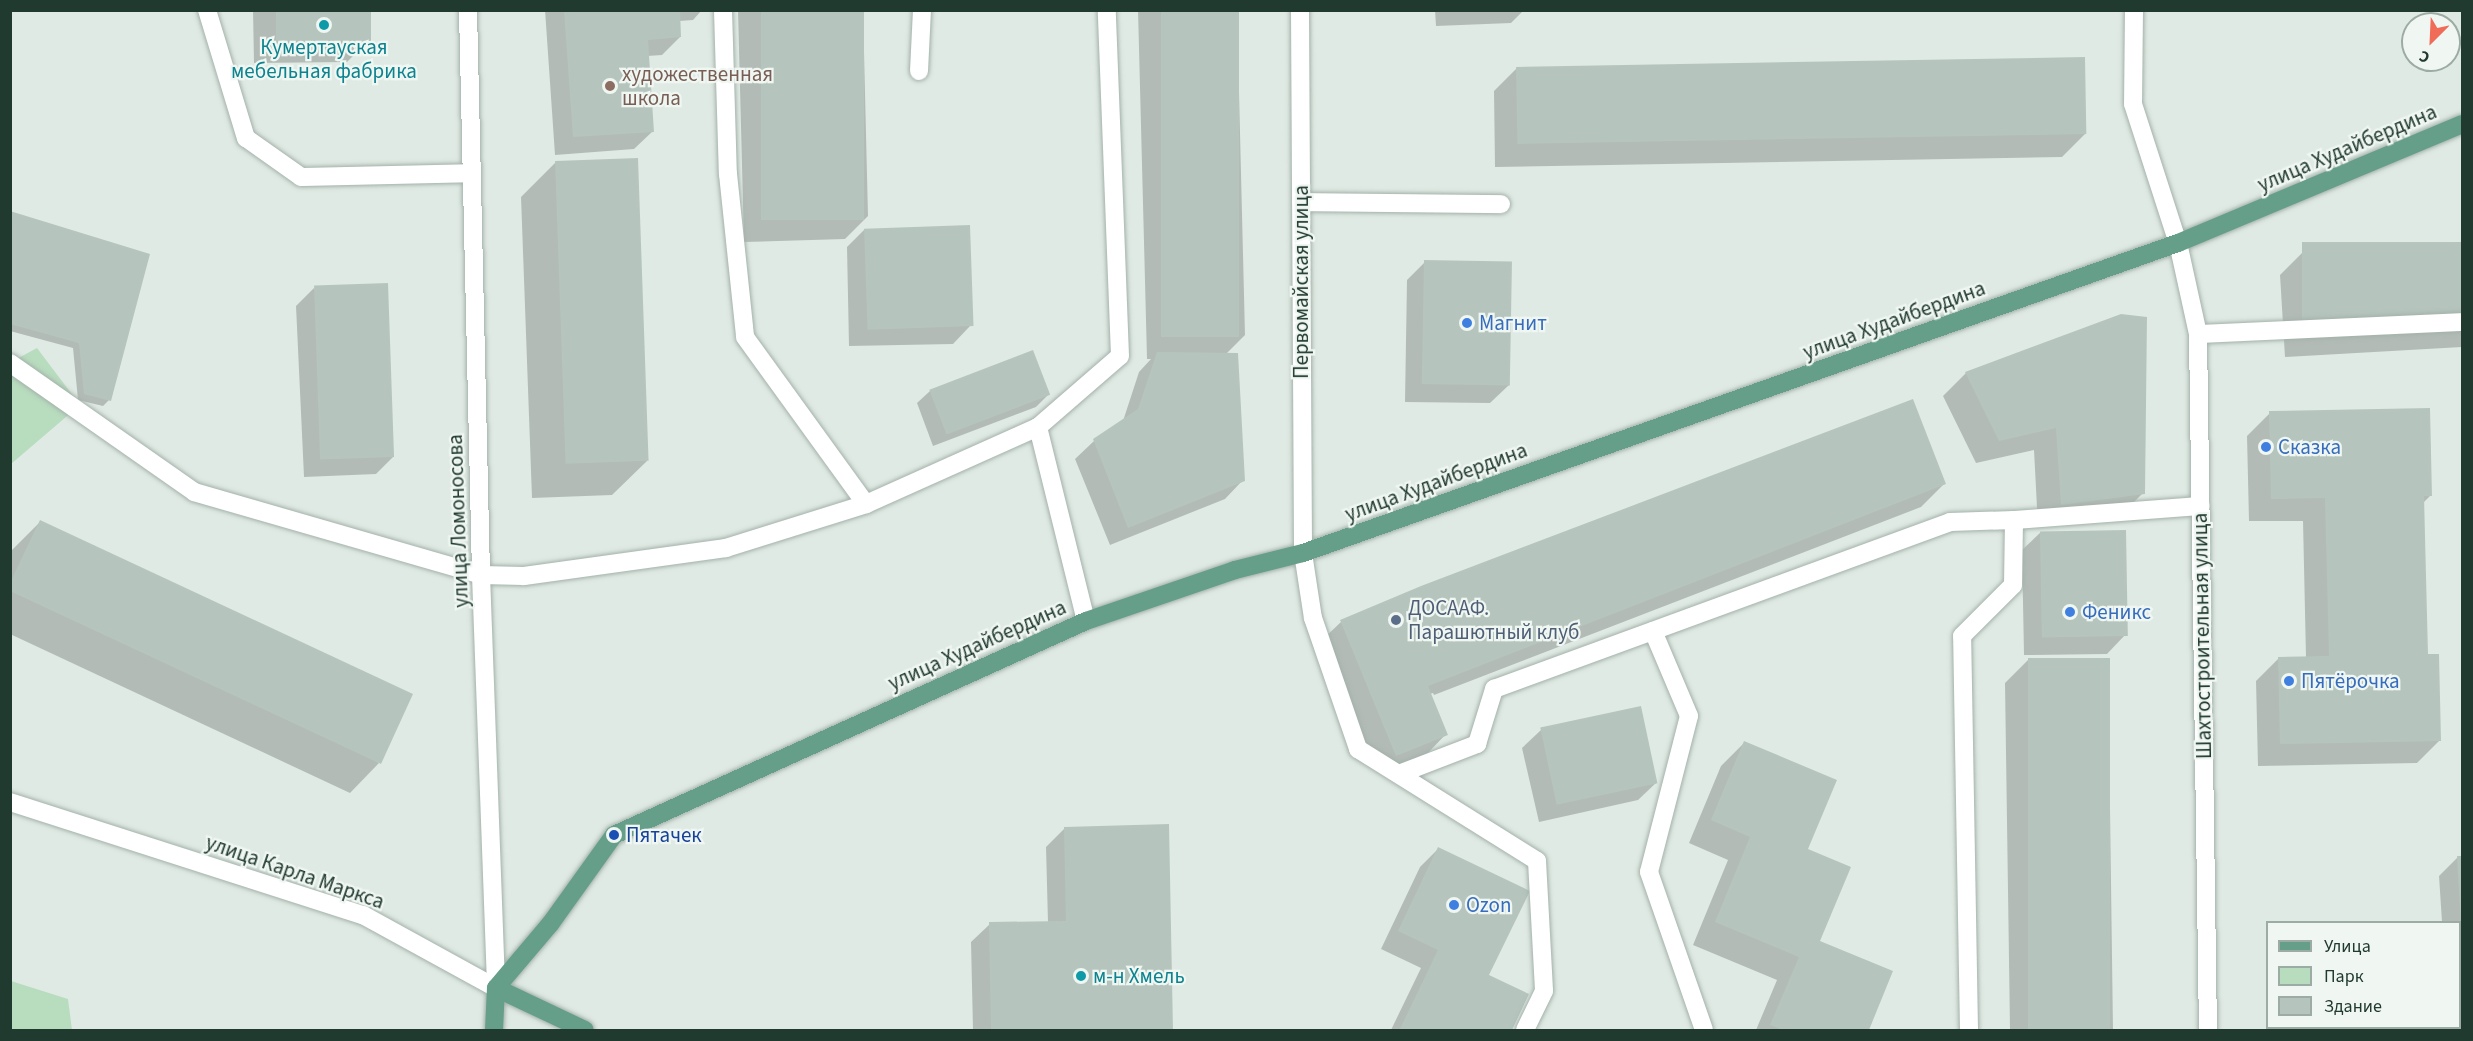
<!DOCTYPE html>
<meta charset="utf-8">
<style>
body{margin:0}
#map{position:relative;width:2473px;height:1041px;overflow:hidden;background:#e0eae4;font-family:"Source Sans 3",sans-serif}
div>[style]{position:absolute}
[style*='--x']{left:calc(var(--x)*1px);top:calc(var(--y)*1px);width:calc(var(--w)*1px);rotate:calc(var(--a)*1deg)}
.green>*{inset:0;background:#b8dcbe}
.shadow>*{inset:0;background:#0003}
.building>*{inset:0;background:#b5c5bd;transform-origin:0 0}
.roads{filter:drop-shadow(0 0 2px #a3b2aa) drop-shadow(0 0 2px #a3b2aa)}
.minor>*{height:18px;margin:-9px;padding:0 9px;transform-origin:9px;border-radius:9px;background:#fff}
.major>*{height:18px;margin:-9px;padding:0 9px;transform-origin:9px;border-radius:9px;background:#659f89}
.dots>*{width:16px;height:16px;translate:-50% -50%;box-sizing:border-box;border:3px solid #f0f7f3;border-radius:50%}
span{translate:-50% -50%;white-space:nowrap;text-align:center;line-height:1.15;-webkit-text-stroke:4.5px #f0f7f3;paint-order:stroke}
.culture-label{font-size:21px;color:#0d838f}
.left{translate:0 -50%;text-align:left}
.education-label{font-size:21px;color:#785e54}
.street-label{font-size:21px;color:#213a30}
.shop-label{font-size:21px;color:#366cbe}
.service-label{font-size:21px;color:#4e5e75}
.transit-label{font-size:21px;color:#164399}
.frame{position:absolute;inset:0;border:12px solid #213a30;pointer-events:none}
.legend{position:absolute;left:2266px;top:921px;width:195px;height:108px;box-sizing:border-box;background:#f0f7f3;border:2px solid #9daba5;margin:0;padding:8px 10px;list-style:none;font-size:18px;color:#213a30}
.legend li{display:flex;align-items:center;gap:12px;height:30px}
.legend b{width:30px;border:2px solid #9daba5}
.north{position:absolute;left:2401px;top:12px;width:60px;height:60px;box-sizing:border-box;background:#f0f7f3;border:2px solid #9daba5;border-radius:50%;rotate:204deg;font-size:16px;font-weight:700;line-height:24px;text-align:center;color:#213a30}
.north::after{content:'';display:block;margin:auto;width:21px;height:27px;background:#f06c58;clip-path:polygon(50% 0,100% 100%,50% 72%,0 100%)}
</style>
<div id="map">
<div class="green">
<div style="clip-path:polygon(37px 348px,80px 405px,11px 464px,11px 362px)"></div>
<div style="clip-path:polygon(11px 981px,68px 999px,72px 1030px,11px 1030px)"></div>
</div>
<div class="shadow">
<div style="clip-path:polygon(253px 10px,370px 10px,370px 39px,347px 62px,254px 63px)"></div>
<div style="clip-path:polygon(545px 10px,702px 10px,693px 20px,679px 21px,680px 37px,662px 55px,647px 56px,653px 131px,634px 149px,555px 155px)"></div>
<div style="clip-path:polygon(738px 10px,863px 10px,868px 216px,845px 239px,744px 242px)"></div>
<div style="clip-path:polygon(1138px 10px,1237px 10px,1245px 335px,1225px 355px,1243px 480px,1225px 499px,1110px 545px,1075px 459px,1094px 441px,1123px 421px,1139px 372px,1151px 359px,1147px 359px)"></div>
<div style="clip-path:polygon(1435px 10px,1524px 10px,1511px 23px,1436px 26px)"></div>
<div style="clip-path:polygon(1517px 68px,2085px 134px,2062px 157px,1495px 167px,1494px 91px)"></div>
<div style="clip-path:polygon(556px 162px,647px 461px,612px 495px,532px 498px,521px 197px)"></div>
<div style="clip-path:polygon(10px 212px,109px 400px,103px 406px,78px 400px,73px 348px,10px 331px)"></div>
<div style="clip-path:polygon(865px 229px,971px 325px,953px 344px,849px 346px,847px 247px)"></div>
<div style="clip-path:polygon(2462px 243px,2462px 347px,2285px 357px,2280px 275px,2303px 252px)"></div>
<div style="clip-path:polygon(1425px 262px,1509px 385px,1490px 403px,1405px 402px,1407px 280px)"></div>
<div style="clip-path:polygon(314px 288px,394px 456px,376px 474px,304px 477px,296px 306px)"></div>
<div style="clip-path:polygon(2121px 316px,2143px 493px,2120px 516px,2038px 527px,2034px 450px,1976px 463px,1943px 396px,1966px 373px)"></div>
<div style="clip-path:polygon(930px 391px,1048px 395px,1036px 407px,933px 446px,917px 403px)"></div>
<div style="clip-path:polygon(2270px 413px,2431px 495px,2423px 503px,2426px 655px,2440px 740px,2417px 763px,2258px 766px,2256px 681px,2279px 658px,2306px 658px,2303px 521px,2249px 521px,2247px 436px)"></div>
<div style="clip-path:polygon(1944px 484px,1921px 507px,1434px 695px,1433px 693px,1430px 694px,1446px 734px,1428px 753px,1378px 773px,1322px 640px,1341px 622px,1421px 588px)"></div>
<div style="clip-path:polygon(41px 521px,379px 763px,350px 793px,10px 634px,10px 552px)"></div>
<div style="clip-path:polygon(2041px 532px,2125px 635px,2107px 654px,2024px 655px,2022px 550px)"></div>
<div style="clip-path:polygon(2108px 659px,2113px 1030px,2010px 1030px,2005px 683px,2028px 660px)"></div>
<div style="clip-path:polygon(1541px 730px,1657px 782px,1638px 800px,1539px 822px,1522px 748px)"></div>
<div style="clip-path:polygon(1744px 743px,1806px 850px,1818px 942px,1891px 972px,1867px 1030px,1756px 1030px,1777px 980px,1693px 945px,1728px 860px,1689px 843px,1721px 766px)"></div>
<div style="clip-path:polygon(1168px 826px,1172px 1030px,973px 1030px,971px 942px,990px 924px,1048px 923px,1046px 847px,1065px 828px)"></div>
<div style="clip-path:polygon(1438px 849px,1487px 975px,1527px 995px,1510px 1030px,1391px 1030px,1421px 968px,1381px 949px,1420px 867px)"></div>
<div style="clip-path:polygon(2462px 857px,2462px 1030px,2448px 1030px,2448px 1028px,2460px 1028px,2460px 922px,2442px 922px,2439px 876px,2457px 858px)"></div>
</div>
<div class="building">
<div style="left:276px;top:10px;width:95px;height:31px"></div>
<div style="clip-path:polygon(564px 10px,680px 10px,681px 37px,648px 40px,654px 132px,573px 137px)"></div>
<div style="left:761px;top:10px;width:103px;height:210px"></div>
<div style="left:1161px;top:10px;width:78px;height:327px"></div>
<div style="left:2085px;top:57px;width:77px;height:569px;rotate:89deg"></div>
<div style="left:638px;top:158px;width:303px;height:83px;rotate:88deg"></div>
<div style="clip-path:polygon(10px 211px,150px 254px,111px 401px,84px 394px,79px 343px,10px 324px)"></div>
<div style="left:970px;top:225px;width:101px;height:106px;rotate:88deg"></div>
<div style="left:2462px;top:242px;width:84px;height:160px;rotate:90deg"></div>
<div style="left:1424px;top:260px;width:88px;height:124px;rotate:1deg"></div>
<div style="left:388px;top:283px;width:174px;height:74px;rotate:88deg"></div>
<div style="clip-path:polygon(2121px 314px,2147px 317px,2145px 494px,2061px 505px,2056px 428px,1999px 441px,1965px 372px)"></div>
<div style="left:1033px;top:350px;width:48px;height:111px;rotate:69deg"></div>
<div style="clip-path:polygon(1157px 352px,1238px 353px,1245px 481px,1128px 528px,1093px 439px,1138px 409px)"></div>
<div style="clip-path:polygon(1913px 399px,1946px 484px,1428px 686px,1448px 735px,1396px 756px,1340px 620px,1421px 586px)"></div>
<div style="clip-path:polygon(2430px 408px,2432px 496px,2424px 496px,2428px 654px,2439px 654px,2441px 741px,2280px 744px,2278px 657px,2329px 656px,2325px 498px,2271px 499px,2269px 411px)"></div>
<div style="clip-path:polygon(40px 520px,413px 694px,381px 764px,10px 591px,10px 583px)"></div>
<div style="left:2126px;top:530px;width:106px;height:86px;rotate:89deg"></div>
<div style="left:2028px;top:658px;width:82px;height:372px"></div>
<div style="left:1641px;top:706px;width:79px;height:103px;rotate:78deg"></div>
<div style="clip-path:polygon(1744px 741px,1837px 780px,1808px 849px,1851px 867px,1820px 941px,1893px 971px,1869px 1030px,1783px 1030px,1770px 1025px,1799px 957px,1715px 922px,1750px 837px,1711px 820px)"></div>
<div style="clip-path:polygon(1169px 824px,1173px 1030px,991px 1030px,989px 922px,1066px 921px,1064px 827px)"></div>
<div style="clip-path:polygon(1438px 847px,1530px 891px,1489px 975px,1529px 994px,1512px 1030px,1400px 1029px,1438px 950px,1398px 931px)"></div>
<div style="clip-path:polygon(2457px 856px,2462px 856px,2462px 924px,2461px 924px)"></div>
</div>
<div class="roads">
<div class="minor">
<div style="--x:207;--y:10;--w:134;--a:73.1"></div>
<div style="--x:246;--y:138;--w:67;--a:35.3"></div>
<div style="--x:301;--y:177;--w:170;--a:-1.3"></div>
<div style="--x:468;--y:10;--w:565;--a:88.68"></div>
<div style="--x:481;--y:575;--w:413;--a:87.9"></div>
<div style="--x:723;--y:10;--w:164;--a:88.3"></div>
<div style="--x:728;--y:174;--w:164;--a:84"></div>
<div style="--x:745;--y:337;--w:206;--a:54.1"></div>
<div style="--x:866;--y:504;--w:188;--a:-24.1"></div>
<div style="--x:1300;--y:10;--w:543;--a:89.68"></div>
<div style="--x:1303;--y:553;--w:66;--a:81.3"></div>
<div style="--x:1313;--y:618;--w:139;--a:71"></div>
<div style="--x:1358;--y:749;--w:211;--a:32"></div>
<div style="--x:1537;--y:861;--w:130;--a:86.9"></div>
<div style="--x:1544;--y:991;--w:43;--a:116"></div>
<div style="--x:2134;--y:10;--w:94;--a:90.6"></div>
<div style="--x:2133;--y:104;--w:146;--a:72.1"></div>
<div style="--x:2178;--y:243;--w:93;--a:77.6"></div>
<div style="--x:2198;--y:334;--w:696;--a:89.18"></div>
<div style="--x:919;--y:71;--w:61;--a:-87.2"></div>
<div style="--x:1301;--y:202;--w:200;--a:0.6"></div>
<div style="--x:2198;--y:334;--w:264;--a:-2.6"></div>
<div style="--x:10;--y:363;--w:225;--a:35"></div>
<div style="--x:194;--y:492;--w:299;--a:16.1"></div>
<div style="--x:481;--y:575;--w:43;--a:1.3"></div>
<div style="--x:524;--y:576;--w:204;--a:-7.9"></div>
<div style="--x:726;--y:548;--w:147;--a:-17.4"></div>
<div style="--x:1086;--y:621;--w:200;--a:-103.9"></div>
<div style="--x:1038;--y:427;--w:108;--a:-40.9"></div>
<div style="--x:1120;--y:356;--w:346;--a:-92.2"></div>
<div style="--x:1653;--y:631;--w:92;--a:67"></div>
<div style="--x:1689;--y:716;--w:161;--a:104.4"></div>
<div style="--x:1649;--y:872;--w:167;--a:70.8"></div>
<div style="--x:1399;--y:774;--w:84;--a:-21"></div>
<div style="--x:1477;--y:744;--w:58;--a:-72.8"></div>
<div style="--x:1494;--y:689;--w:486;--a:-20.1"></div>
<div style="--x:1950;--y:522;--w:64;--a:-1.8"></div>
<div style="--x:10;--y:802;--w:371;--a:17.8"></div>
<div style="--x:363;--y:915;--w:152;--a:28.8"></div>
<div style="--x:1969;--y:1030;--w:394;--a:-91"></div>
<div style="--x:1962;--y:636;--w:72;--a:-45"></div>
<div style="--x:2013;--y:585;--w:65;--a:-89.1"></div>
<div style="--x:2014;--y:520;--w:187;--a:-4.3"></div>
</div>
<div class="major">
<div style="--x:496;--y:988;--w:85;--a:-49.8"></div>
<div style="--x:551;--y:923;--w:108;--a:-54.4"></div>
<div style="--x:614;--y:835;--w:518;--a:-24.39"></div>
<div style="--x:1086;--y:621;--w:157;--a:-18.9"></div>
<div style="--x:1235;--y:570;--w:70;--a:-14"></div>
<div style="--x:1303;--y:553;--w:928;--a:-19.51"></div>
<div style="--x:2178;--y:243;--w:308;--a:-22.7"></div>
<div style="--x:496;--y:988;--w:98;--a:25.3"></div>
<div style="--x:494;--y:1030;--w:42;--a:-87.3"></div>
</div>
</div>
<div class="dots">
<div style="left:324px;top:25px;background:#0f9aa8"></div>
<div style="left:610px;top:86px;background:#8d6e63"></div>
<div style="left:1467px;top:323px;background:#3f7fe0"></div>
<div style="left:2266px;top:447px;background:#3f7fe0"></div>
<div style="left:2070px;top:612px;background:#3f7fe0"></div>
<div style="left:1396px;top:620px;background:#5c6f8a"></div>
<div style="left:2289px;top:681px;background:#3f7fe0"></div>
<div style="left:614px;top:835px;background:#1a4fb4"></div>
<div style="left:1454px;top:905px;background:#3f7fe0"></div>
<div style="left:1081px;top:976px;background:#0f9aa8"></div>
</div>
<div class="culture-label">
<span style="left:324px;top:59px">Кумертауская<br>мебельная фабрика</span>
<span class="left" style="left:1093px;top:976px">м-н Хмель</span>
</div>
<div class="education-label">
<span class="left" style="left:622px;top:86px">художественная<br>школа</span>
</div>
<div class="street-label">
<span style="left:2347px;top:148px;rotate:-23deg">улица Худайбердина</span>
<span style="left:1301px;top:282px;rotate:-90deg">Первомайская улица</span>
<span style="left:1894px;top:320px;rotate:-20deg">улица Худайбердина</span>
<span style="left:1436px;top:482px;rotate:-20deg">улица Худайбердина</span>
<span style="left:458px;top:521px;rotate:-92deg">улица Ломоносова</span>
<span style="left:2202px;top:636px;rotate:-91deg">Шахтостроительная улица</span>
<span style="left:977px;top:645px;rotate:-24deg">улица Худайбердина</span>
<span style="left:295px;top:872px;rotate:19deg">улица Карла Маркса</span>
</div>
<div class="shop-label">
<span class="left" style="left:1479px;top:323px">Магнит</span>
<span class="left" style="left:2278px;top:447px">Сказка</span>
<span class="left" style="left:2082px;top:612px">Феникс</span>
<span class="left" style="left:2301px;top:681px">Пятёрочка</span>
<span class="left" style="left:1466px;top:905px">Ozon</span>
</div>
<div class="service-label">
<span class="left" style="left:1408px;top:620px">ДОСААФ.<br>Парашютный клуб</span>
</div>
<div class="transit-label">
<span class="left" style="left:626px;top:835px">Пятачек</span>
</div>
<div class="frame"></div>
<ul class="legend">
<li><b style="height:8px;background:#659f89"></b>Улица</li>
<li><b style="height:16px;background:#b8dcbe"></b>Парк</li>
<li><b style="height:16px;background:#b5c5bd"></b>Здание</li>
</ul>
<div class="north">С</div>
</div>
